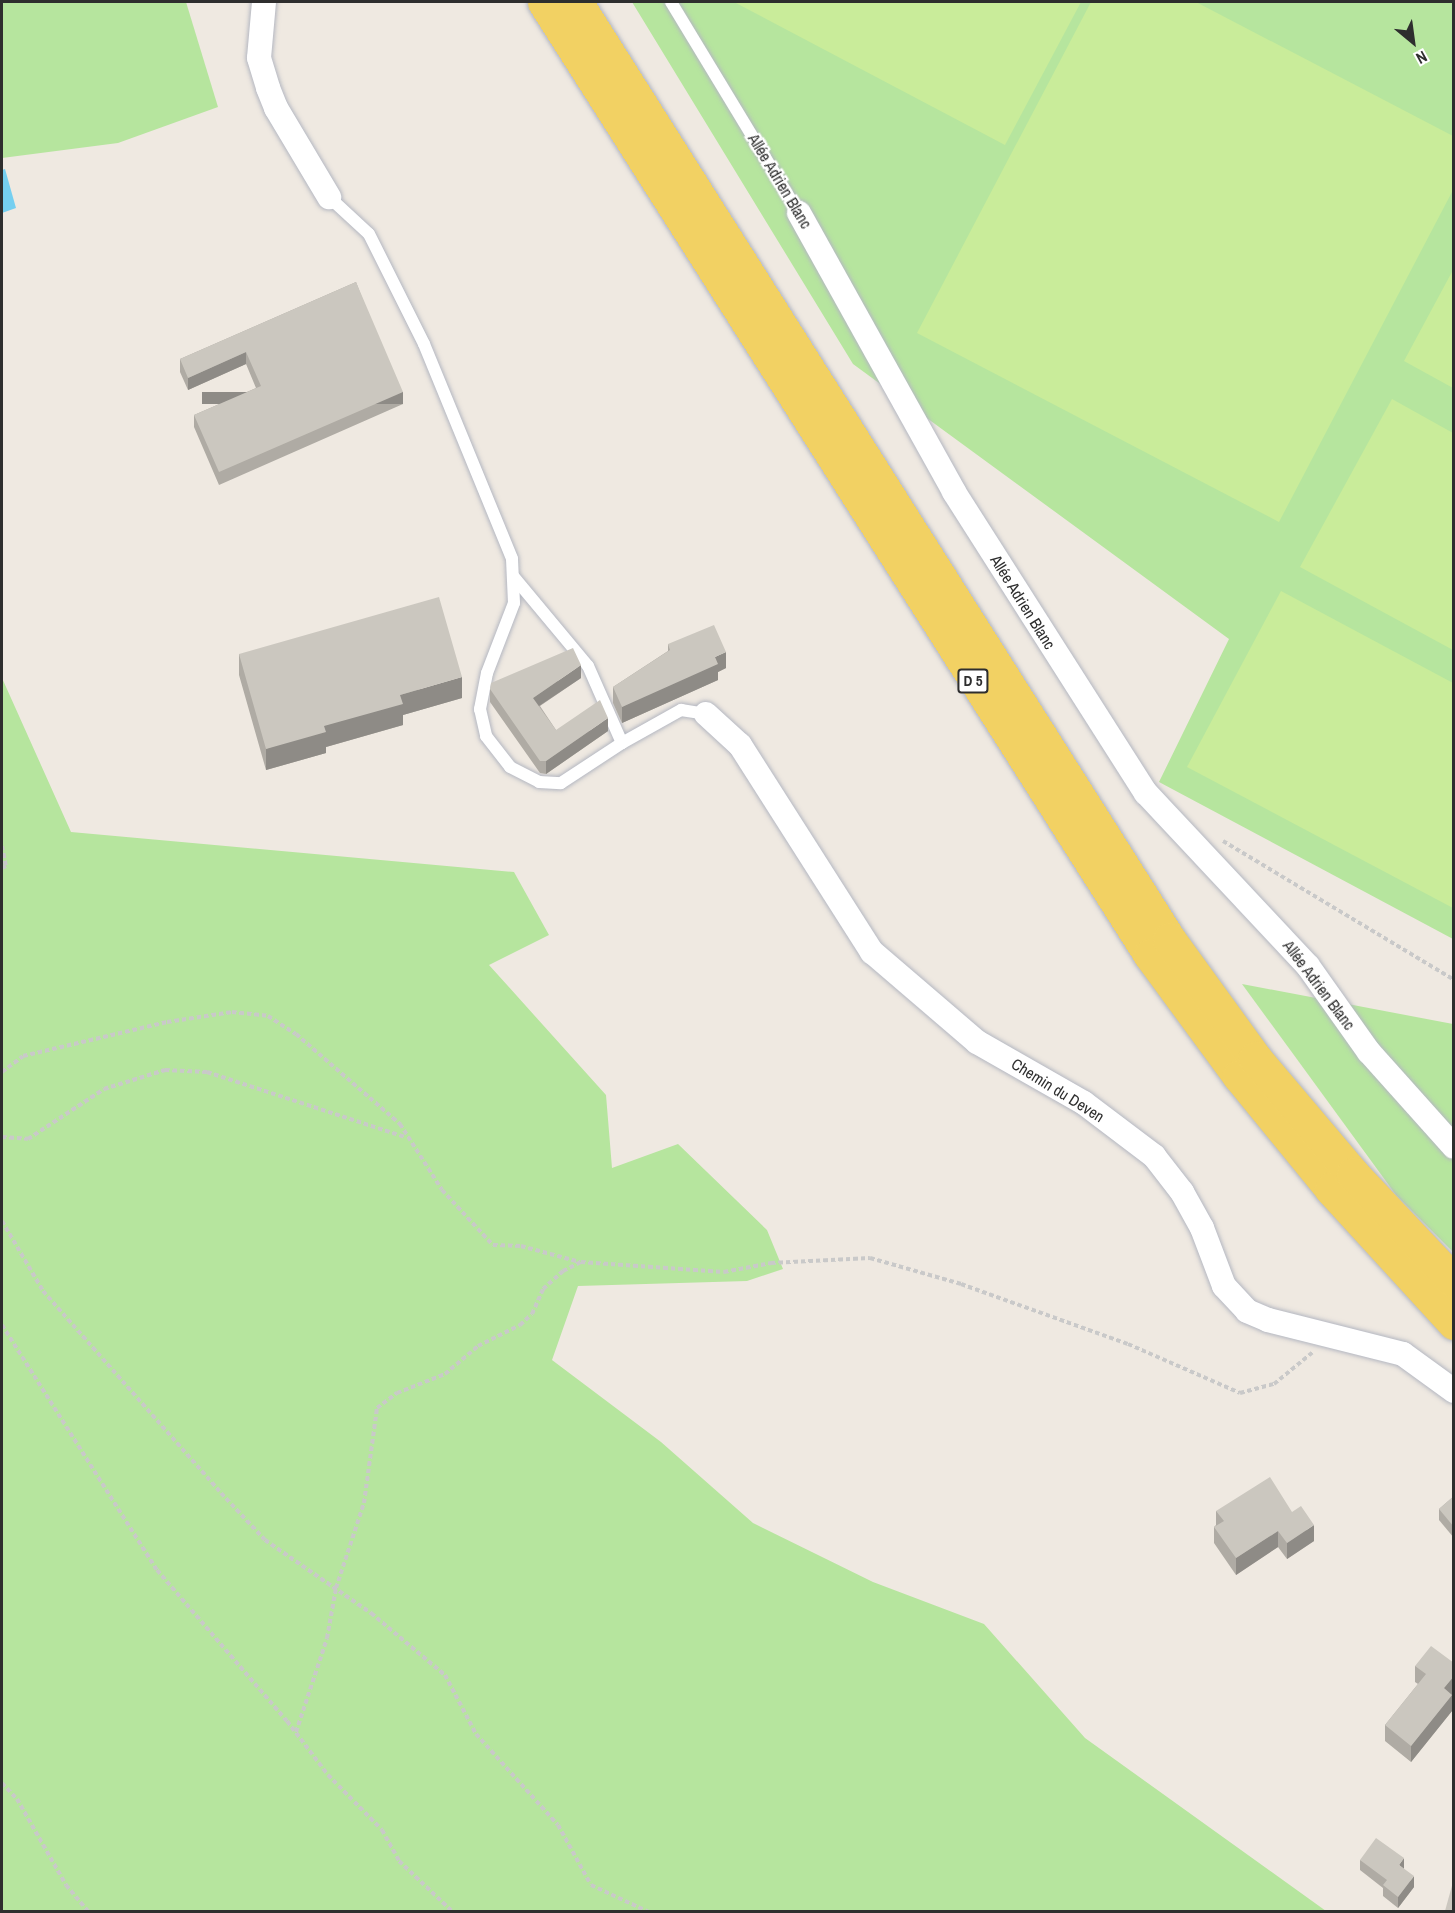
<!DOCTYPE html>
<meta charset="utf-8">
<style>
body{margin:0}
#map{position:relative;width:1455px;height:1913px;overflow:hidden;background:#efe9e1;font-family:"Archivo Narrow",sans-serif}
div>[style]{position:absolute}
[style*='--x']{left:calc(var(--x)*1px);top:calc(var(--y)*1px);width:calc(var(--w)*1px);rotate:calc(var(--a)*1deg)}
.green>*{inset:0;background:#b6e59e}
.pitch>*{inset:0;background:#c9ec9a}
.water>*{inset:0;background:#75cff0}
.path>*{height:4px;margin-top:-2px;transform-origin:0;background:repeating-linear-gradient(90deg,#c9c9c9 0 4.5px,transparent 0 7.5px)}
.roads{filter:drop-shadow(0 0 2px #b4b7c1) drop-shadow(0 0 2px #b4b7c1)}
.lane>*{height:12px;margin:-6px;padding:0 6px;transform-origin:6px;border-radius:6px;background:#fff}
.street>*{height:24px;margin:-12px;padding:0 12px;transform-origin:12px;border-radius:12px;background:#fff}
.primary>*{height:33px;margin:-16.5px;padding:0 16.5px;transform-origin:16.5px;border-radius:16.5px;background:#f2d163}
.wall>*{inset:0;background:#afaba4}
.shaded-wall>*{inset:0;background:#8e8b86;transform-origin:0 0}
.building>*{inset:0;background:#cbc7bf}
span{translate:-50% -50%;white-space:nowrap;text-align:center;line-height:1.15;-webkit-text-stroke:4.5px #fff;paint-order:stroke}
.shield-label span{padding:2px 4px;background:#fff;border:2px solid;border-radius:4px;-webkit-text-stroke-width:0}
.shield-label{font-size:15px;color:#2e2e2e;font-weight:700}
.street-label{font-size:16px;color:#2e2e2e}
.frame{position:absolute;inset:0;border:3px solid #2e2e2e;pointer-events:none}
.north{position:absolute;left:1383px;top:12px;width:60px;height:60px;-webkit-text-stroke:4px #fff;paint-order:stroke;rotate:151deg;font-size:16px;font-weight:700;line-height:24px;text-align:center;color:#2e2e2e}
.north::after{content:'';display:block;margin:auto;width:21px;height:27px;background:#2e2e2e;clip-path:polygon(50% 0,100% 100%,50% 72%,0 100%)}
</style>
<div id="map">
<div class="green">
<div style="clip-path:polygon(2px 2px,186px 2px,218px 107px,118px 143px,2px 158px)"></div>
<div style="clip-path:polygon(632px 2px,1453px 2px,1453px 939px,1159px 782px,1229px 639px,853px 364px)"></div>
<div style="clip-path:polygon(2px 678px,71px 832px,514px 872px,549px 935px,489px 965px,606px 1095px,612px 1168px,678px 1144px,767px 1230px,783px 1269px,747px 1281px,578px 1286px,552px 1360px,661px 1442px,753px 1523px,873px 1582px,984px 1624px,1085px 1738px,1326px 1911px,2px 1911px)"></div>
<div style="clip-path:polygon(1242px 984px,1453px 1024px,1453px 1252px,1396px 1195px)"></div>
</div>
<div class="pitch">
<div style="clip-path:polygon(734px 2px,1081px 2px,1005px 145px)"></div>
<div style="clip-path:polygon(1091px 2px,1196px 2px,1453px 136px,1453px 190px,1279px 522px,917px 333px)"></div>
<div style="clip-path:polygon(1453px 270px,1453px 388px,1404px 361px)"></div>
<div style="clip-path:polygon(1392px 399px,1453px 433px,1453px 650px,1300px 567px)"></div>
<div style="clip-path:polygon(1281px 591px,1453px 683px,1453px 908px,1187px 767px)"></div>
</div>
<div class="water">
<div style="clip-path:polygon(5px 169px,16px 208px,2px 213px,2px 170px)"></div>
</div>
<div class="path">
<div style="--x:1223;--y:841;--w:270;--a:31"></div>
<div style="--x:2;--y:846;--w:20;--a:79"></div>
<div style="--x:6;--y:866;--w:4;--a:153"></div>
<div style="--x:2;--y:1072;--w:26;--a:-37"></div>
<div style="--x:23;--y:1056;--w:148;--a:-13.3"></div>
<div style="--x:167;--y:1022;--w:66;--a:-8.7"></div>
<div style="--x:232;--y:1012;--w:36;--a:6"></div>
<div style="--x:268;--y:1016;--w:33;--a:33"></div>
<div style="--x:296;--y:1034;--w:138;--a:40.9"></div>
<div style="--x:400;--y:1124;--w:78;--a:57.5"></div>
<div style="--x:442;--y:1190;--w:75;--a:47.2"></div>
<div style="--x:493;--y:1245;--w:28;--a:2"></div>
<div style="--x:521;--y:1246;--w:61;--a:15.2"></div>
<div style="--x:2;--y:1137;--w:26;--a:4"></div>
<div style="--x:28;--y:1139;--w:91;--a:-33.3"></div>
<div style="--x:104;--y:1089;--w:64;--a:-17.3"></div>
<div style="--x:165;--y:1070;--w:42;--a:2.7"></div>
<div style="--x:207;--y:1072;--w:208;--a:18.2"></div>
<div style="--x:2;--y:1221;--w:81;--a:59.6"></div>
<div style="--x:43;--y:1291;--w:269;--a:48.6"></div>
<div style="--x:221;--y:1493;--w:64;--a:46.9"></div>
<div style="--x:265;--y:1540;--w:129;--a:34.6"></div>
<div style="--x:371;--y:1613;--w:97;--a:40"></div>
<div style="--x:445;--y:1675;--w:67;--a:62.3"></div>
<div style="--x:476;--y:1734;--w:122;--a:48"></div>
<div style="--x:558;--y:1825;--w:68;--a:61.2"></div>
<div style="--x:591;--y:1885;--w:64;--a:25"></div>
<div style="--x:2;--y:1325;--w:290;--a:57.7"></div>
<div style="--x:157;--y:1570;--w:199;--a:49.3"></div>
<div style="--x:287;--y:1721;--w:68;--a:52.8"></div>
<div style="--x:328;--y:1775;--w:77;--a:45.5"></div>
<div style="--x:382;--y:1830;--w:35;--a:61"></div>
<div style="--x:399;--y:1861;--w:74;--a:43.4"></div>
<div style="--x:296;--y:1732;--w:99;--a:-71.7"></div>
<div style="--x:327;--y:1638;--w:51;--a:-79.8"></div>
<div style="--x:336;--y:1588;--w:89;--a:-71.8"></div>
<div style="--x:364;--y:1503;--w:96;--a:-82.2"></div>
<div style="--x:377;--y:1408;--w:25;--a:-37"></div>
<div style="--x:397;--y:1393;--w:52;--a:-21.6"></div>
<div style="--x:445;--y:1374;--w:43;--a:-40.3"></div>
<div style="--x:478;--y:1346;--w:47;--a:-26.6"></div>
<div style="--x:520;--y:1325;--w:16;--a:-43"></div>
<div style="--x:532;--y:1314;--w:27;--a:-66"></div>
<div style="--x:543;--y:1289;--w:27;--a:-42"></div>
<div style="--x:563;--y:1271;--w:20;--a:-27"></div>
<div style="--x:581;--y:1262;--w:143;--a:4"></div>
<div style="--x:724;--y:1272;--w:48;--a:-10.8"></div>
<div style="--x:771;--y:1263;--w:99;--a:-2.9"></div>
<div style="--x:870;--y:1258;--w:95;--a:15.9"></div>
<div style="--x:961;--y:1284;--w:177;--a:19.8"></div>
<div style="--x:1128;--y:1344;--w:122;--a:23.6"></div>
<div style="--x:1240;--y:1393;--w:35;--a:-15"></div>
<div style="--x:1274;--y:1384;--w:50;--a:-39.4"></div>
<div style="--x:2;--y:1783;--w:22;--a:47"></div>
<div style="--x:17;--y:1799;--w:99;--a:60.3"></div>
<div style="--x:66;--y:1885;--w:35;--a:50"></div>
</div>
<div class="roads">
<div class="lane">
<div style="--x:671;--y:2;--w:247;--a:58.8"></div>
<div style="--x:329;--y:197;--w:54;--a:42.8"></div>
<div style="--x:369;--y:234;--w:123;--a:63.4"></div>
<div style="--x:424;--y:344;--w:232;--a:67.7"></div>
<div style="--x:512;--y:559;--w:44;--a:87.4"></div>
<div style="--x:514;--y:603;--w:75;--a:111.1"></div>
<div style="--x:487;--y:673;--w:37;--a:101"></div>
<div style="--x:480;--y:709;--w:28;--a:77"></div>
<div style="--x:486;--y:736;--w:39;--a:52"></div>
<div style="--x:510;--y:767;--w:33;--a:27"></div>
<div style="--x:539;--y:782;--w:22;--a:3"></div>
<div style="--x:561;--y:783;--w:73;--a:-33.3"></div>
<div style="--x:622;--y:743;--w:84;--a:-113.8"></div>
<div style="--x:588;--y:666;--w:117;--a:-129.8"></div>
<div style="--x:622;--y:743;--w:68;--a:-29.2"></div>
<div style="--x:681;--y:710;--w:25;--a:9"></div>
</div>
<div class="street">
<div style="--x:264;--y:2;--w:56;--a:95.1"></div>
<div style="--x:259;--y:58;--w:31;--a:73"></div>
<div style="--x:268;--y:88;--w:22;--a:68"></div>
<div style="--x:276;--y:108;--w:104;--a:59.2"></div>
<div style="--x:799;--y:213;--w:319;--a:60.9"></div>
<div style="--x:954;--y:492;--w:357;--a:57.5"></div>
<div style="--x:1146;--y:793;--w:237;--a:46.9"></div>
<div style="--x:1308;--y:966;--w:105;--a:54.7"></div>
<div style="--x:1369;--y:1052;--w:127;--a:48.2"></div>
<div style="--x:706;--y:714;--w:46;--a:42.4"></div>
<div style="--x:740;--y:745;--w:246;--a:57.5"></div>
<div style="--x:872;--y:952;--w:138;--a:40.6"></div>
<div style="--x:977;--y:1042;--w:123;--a:29.7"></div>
<div style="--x:1084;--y:1103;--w:88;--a:37.1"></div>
<div style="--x:1154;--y:1156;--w:46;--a:52.1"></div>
<div style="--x:1182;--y:1192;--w:41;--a:60.9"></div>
<div style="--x:1202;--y:1228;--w:62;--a:69.2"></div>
<div style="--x:1224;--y:1286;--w:34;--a:47"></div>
<div style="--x:1247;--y:1311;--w:23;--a:23"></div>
<div style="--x:1268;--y:1320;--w:139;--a:14.1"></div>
<div style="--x:1403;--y:1354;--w:63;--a:36"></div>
</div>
<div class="primary">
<div style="--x:544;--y:2;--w:1129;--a:57.55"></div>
<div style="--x:1150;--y:955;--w:150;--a:53.7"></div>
<div style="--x:1239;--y:1076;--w:146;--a:50.8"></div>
<div style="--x:1331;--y:1189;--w:182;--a:47.5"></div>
<div style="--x:576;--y:2;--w:1109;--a:57.67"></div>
<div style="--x:1169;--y:939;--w:147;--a:54.1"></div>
<div style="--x:1255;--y:1058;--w:152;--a:49.8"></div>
<div style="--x:1353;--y:1174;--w:147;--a:46.7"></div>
</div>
</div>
<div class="wall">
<div style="clip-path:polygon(356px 282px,403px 404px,219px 485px,194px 427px,194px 415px,256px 388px,246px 364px,188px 390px,180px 372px,180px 359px)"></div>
<div style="clip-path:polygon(668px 644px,726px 668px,718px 672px,718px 680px,622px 723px,613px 703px,613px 687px,668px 651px)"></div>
<div style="clip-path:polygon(239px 654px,462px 698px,403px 715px,403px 725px,326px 747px,326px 753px,266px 770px,239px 675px)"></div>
<div style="clip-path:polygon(581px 678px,540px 706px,556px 730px,608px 731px,546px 774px,540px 773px,490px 702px,490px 689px)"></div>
<div style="clip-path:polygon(1454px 1496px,1454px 1538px,1439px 1520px,1439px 1509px)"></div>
<div style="clip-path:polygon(1216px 1511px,1292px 1512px,1314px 1541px,1287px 1559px,1278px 1547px,1236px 1575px,1214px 1543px,1214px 1527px,1216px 1525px)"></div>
<div style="clip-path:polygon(1454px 1663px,1454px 1692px,1452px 1694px,1452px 1711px,1411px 1762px,1385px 1741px,1385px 1725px,1418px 1684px,1415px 1682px,1415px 1666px)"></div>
<div style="clip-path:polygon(1360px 1860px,1404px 1869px,1414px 1887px,1398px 1908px,1383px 1896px,1383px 1888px,1360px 1870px)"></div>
</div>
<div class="shaded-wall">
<div style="clip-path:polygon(246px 352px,246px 364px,188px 390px,188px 378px)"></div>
<div style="left:403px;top:392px;width:12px;height:201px;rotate:90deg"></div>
<div style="clip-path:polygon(726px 652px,726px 668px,718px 672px,718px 680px,622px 723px,622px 707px,715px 657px)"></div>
<div style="clip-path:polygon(581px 665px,581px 678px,533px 710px,533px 698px)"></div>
<div style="clip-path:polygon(462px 677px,462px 698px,403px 715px,403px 725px,326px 747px,326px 753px,266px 770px,266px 749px,400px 695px)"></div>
<div style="clip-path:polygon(608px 718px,608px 731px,546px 774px,546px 761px)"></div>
<div style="clip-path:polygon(1314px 1525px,1314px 1541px,1287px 1559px,1287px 1543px)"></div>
<div style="clip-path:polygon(1278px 1531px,1278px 1547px,1236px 1575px,1236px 1558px)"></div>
<div style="clip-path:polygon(1454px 1676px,1454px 1692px,1444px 1704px,1444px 1688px)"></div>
<div style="clip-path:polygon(1452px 1695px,1452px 1711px,1411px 1762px,1411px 1746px)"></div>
<div style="clip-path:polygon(1404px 1858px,1404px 1869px,1399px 1865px)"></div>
<div style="clip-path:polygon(1414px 1876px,1414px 1887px,1398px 1908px,1398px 1897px)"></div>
</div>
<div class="building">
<div style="clip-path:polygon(356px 282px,403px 392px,219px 472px,194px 415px,261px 386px,246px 352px,188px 378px,180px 359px)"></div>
<div style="clip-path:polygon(439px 597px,462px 677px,400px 695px,403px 704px,324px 726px,326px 732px,266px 749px,239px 654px)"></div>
<div style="clip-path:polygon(714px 625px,726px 652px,715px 657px,718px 664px,622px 707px,613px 687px,670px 650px,668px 644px)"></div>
<div style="clip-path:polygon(573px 648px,581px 665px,533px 698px,556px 730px,600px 700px,608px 718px,546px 761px,540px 761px,490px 689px,491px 683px)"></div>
<div style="clip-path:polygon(1270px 1477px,1292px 1512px,1301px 1506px,1314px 1525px,1287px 1543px,1278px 1531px,1236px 1558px,1214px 1527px,1224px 1521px,1216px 1511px)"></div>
<div style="clip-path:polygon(1454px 1496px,1454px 1527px,1439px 1509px)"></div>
<div style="clip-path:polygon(1431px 1646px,1454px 1663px,1454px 1676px,1444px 1688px,1452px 1695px,1411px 1746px,1385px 1725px,1426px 1674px,1415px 1666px)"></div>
<div style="clip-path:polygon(1376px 1838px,1404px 1858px,1399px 1865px,1414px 1876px,1398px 1897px,1383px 1885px,1387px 1880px,1360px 1860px)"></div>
<div style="clip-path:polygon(1453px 1882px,1454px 1883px,1454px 1911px,1445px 1911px)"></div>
</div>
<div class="shield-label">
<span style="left:973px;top:681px">D 5</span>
</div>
<div class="street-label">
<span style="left:780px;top:181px;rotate:59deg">Allée Adrien Blanc</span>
<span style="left:1023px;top:602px;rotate:58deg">Allée Adrien Blanc</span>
<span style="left:1319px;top:985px;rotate:53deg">Allée Adrien Blanc</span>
<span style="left:1058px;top:1090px;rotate:32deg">Chemin du Deven</span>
</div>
<div class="frame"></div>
<div class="north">N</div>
</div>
